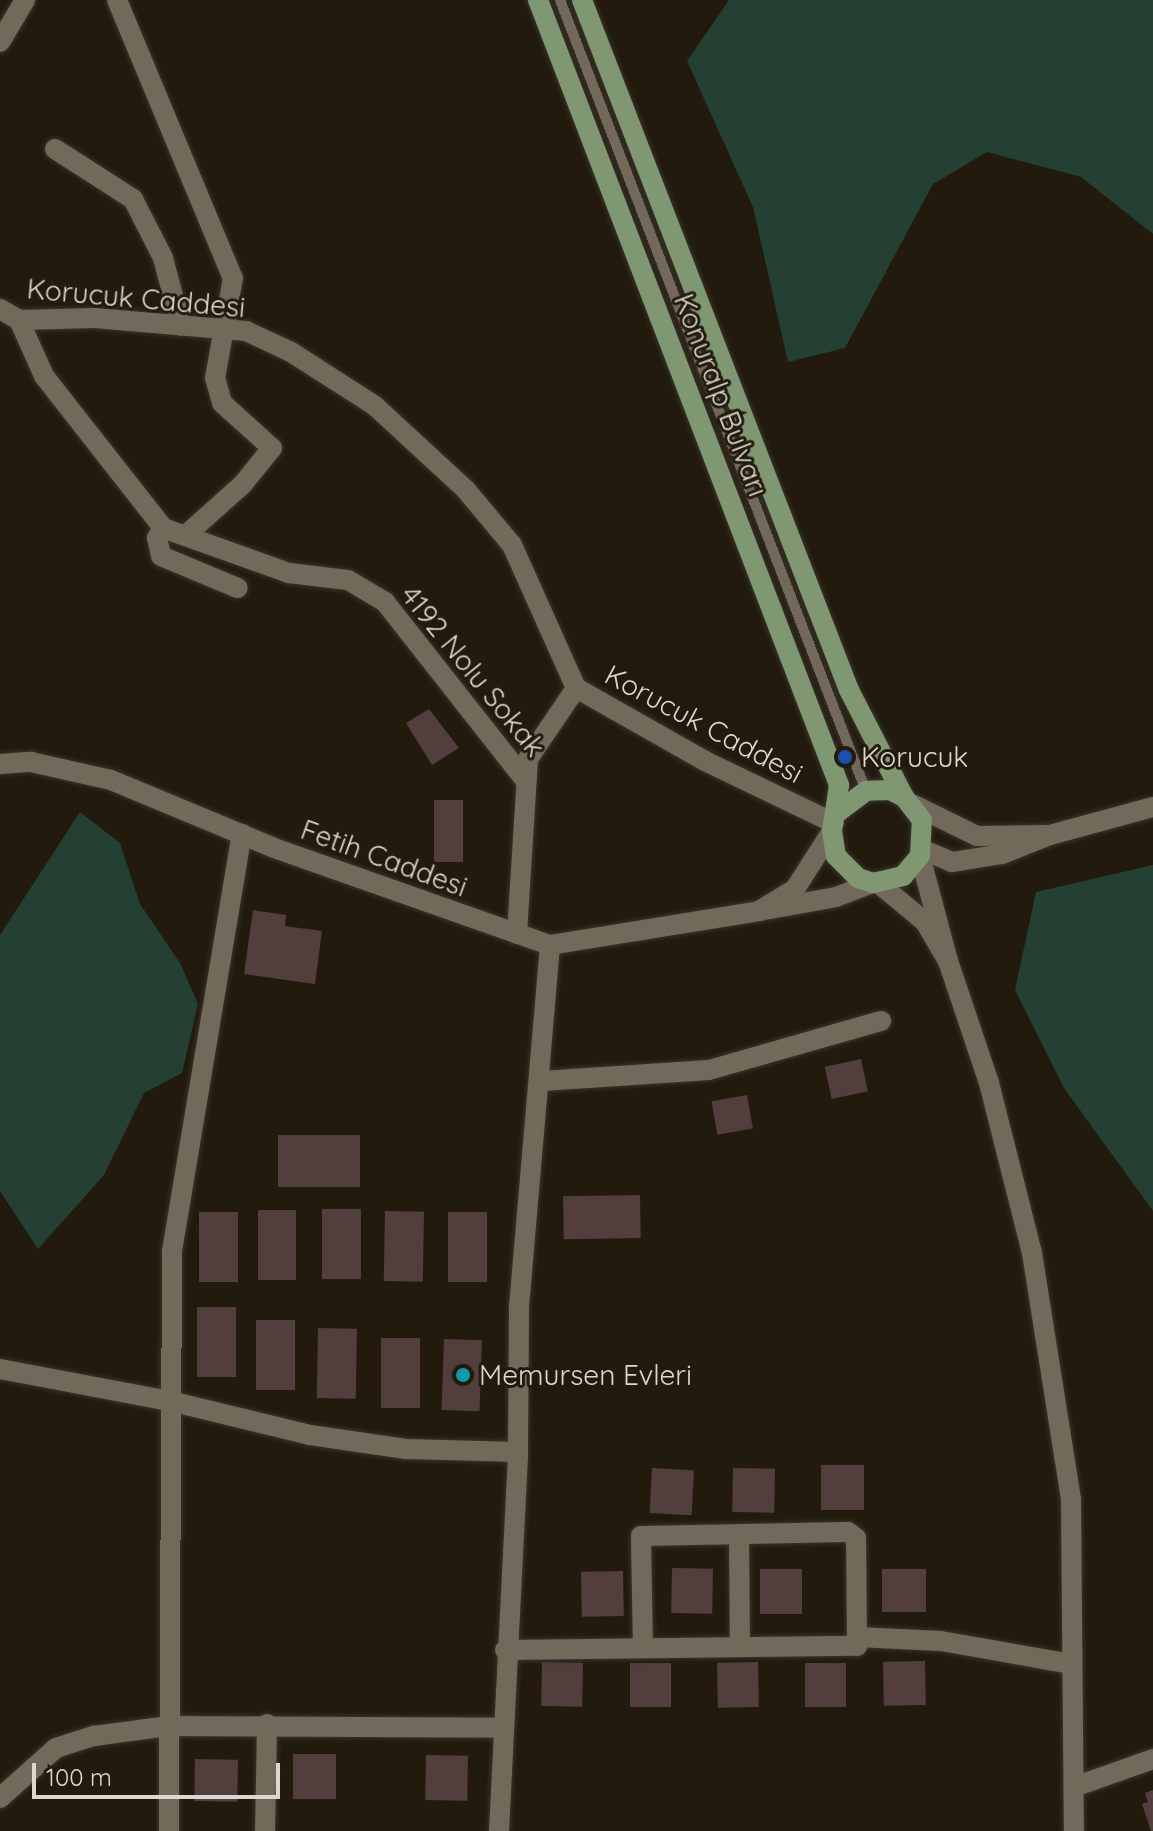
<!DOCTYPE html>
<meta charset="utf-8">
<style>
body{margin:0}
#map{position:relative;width:1153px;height:1831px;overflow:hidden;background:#221b0d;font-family:Quicksand,sans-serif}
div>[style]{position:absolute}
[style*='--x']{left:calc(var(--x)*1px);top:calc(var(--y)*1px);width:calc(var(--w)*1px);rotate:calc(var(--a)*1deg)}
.green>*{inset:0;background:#234032}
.building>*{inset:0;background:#513e3d;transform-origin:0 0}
.roads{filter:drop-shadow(0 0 2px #39342e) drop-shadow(0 0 2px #39342e)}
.lane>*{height:10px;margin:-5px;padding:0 5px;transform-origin:5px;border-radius:5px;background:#72695a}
.street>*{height:20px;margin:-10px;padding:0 10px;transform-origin:10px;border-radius:10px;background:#72695a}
.secondary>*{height:20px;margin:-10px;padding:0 10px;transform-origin:10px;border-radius:10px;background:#72695a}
.primary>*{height:20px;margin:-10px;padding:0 10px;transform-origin:10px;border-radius:10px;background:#7f9872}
.dots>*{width:22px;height:22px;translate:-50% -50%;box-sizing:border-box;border:4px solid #221b0d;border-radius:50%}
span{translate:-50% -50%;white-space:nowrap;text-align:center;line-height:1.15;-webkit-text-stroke:6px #221b0d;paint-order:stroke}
.street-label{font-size:28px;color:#dcd7cf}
.poi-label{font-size:28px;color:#dcd7cf}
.left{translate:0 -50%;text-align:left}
.scale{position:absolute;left:32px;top:1763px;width:248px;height:36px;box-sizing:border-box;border:4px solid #dcd7cf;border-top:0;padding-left:10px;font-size:24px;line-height:28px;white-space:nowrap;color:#dcd7cf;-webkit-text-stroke:6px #221b0d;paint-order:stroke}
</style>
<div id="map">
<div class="green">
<div style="clip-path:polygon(729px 0,1153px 0,1153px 234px,1081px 177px,987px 152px,933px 184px,845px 348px,788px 362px,753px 207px,687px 61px)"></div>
<div style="clip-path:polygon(80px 812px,120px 843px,140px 904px,180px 963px,198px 1004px,182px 1073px,144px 1093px,104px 1175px,38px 1249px,0 1191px,0 935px)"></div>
<div style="clip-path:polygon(1153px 865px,1153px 1211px,1064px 1088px,1015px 990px,1036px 892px)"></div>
</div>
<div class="building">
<div style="clip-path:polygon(429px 709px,459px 748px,432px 765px,406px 723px)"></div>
<div style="left:434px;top:800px;width:29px;height:62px"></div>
<div style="clip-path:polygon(253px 910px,286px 915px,285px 926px,322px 931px,315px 984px,244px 974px)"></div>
<div style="left:861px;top:1059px;width:33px;height:37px;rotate:78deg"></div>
<div style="left:747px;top:1095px;width:34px;height:36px;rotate:80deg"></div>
<div style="left:360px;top:1135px;width:52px;height:82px;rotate:90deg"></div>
<div style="left:640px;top:1195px;width:43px;height:77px;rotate:89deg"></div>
<div style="left:322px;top:1209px;width:39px;height:70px"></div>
<div style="left:258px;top:1210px;width:38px;height:70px"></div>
<div style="left:385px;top:1211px;width:39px;height:70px;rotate:1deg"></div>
<div style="left:199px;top:1212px;width:39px;height:70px"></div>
<div style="left:448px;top:1212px;width:39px;height:70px"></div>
<div style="left:197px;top:1307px;width:39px;height:70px"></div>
<div style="left:256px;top:1320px;width:39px;height:70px"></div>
<div style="left:318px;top:1328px;width:39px;height:70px;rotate:1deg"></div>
<div style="left:381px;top:1338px;width:39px;height:70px"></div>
<div style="left:444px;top:1339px;width:38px;height:71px;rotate:2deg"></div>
<div style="left:821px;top:1465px;width:43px;height:45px"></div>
<div style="left:652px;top:1468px;width:42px;height:45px;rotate:3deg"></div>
<div style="left:733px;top:1468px;width:42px;height:44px;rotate:1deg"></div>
<div style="left:672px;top:1568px;width:41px;height:45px;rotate:1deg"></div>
<div style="left:802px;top:1569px;width:45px;height:42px;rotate:90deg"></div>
<div style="left:882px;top:1569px;width:44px;height:43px"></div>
<div style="left:623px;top:1571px;width:45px;height:42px;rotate:89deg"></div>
<div style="left:925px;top:1661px;width:44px;height:42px;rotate:89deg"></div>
<div style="left:542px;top:1662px;width:41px;height:44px;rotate:1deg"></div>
<div style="left:758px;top:1662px;width:45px;height:41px;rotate:89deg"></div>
<div style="left:630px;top:1663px;width:41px;height:44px"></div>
<div style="left:805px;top:1663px;width:41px;height:44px"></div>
<div style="left:293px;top:1754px;width:43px;height:45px"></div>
<div style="left:426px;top:1755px;width:42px;height:45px;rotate:1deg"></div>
<div style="left:195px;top:1759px;width:43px;height:42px;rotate:1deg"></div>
<div style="clip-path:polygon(1153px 1790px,1153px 1831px,1151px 1831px,1142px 1804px,1148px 1802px,1145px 1793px)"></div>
</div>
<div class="roads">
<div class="lane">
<div style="--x:560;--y:0;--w:848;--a:68.85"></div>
</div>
<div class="street">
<div style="--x:117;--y:0;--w:301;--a:67.4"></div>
<div style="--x:233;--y:278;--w:102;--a:100.2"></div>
<div style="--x:215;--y:378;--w:26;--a:74"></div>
<div style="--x:222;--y:403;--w:67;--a:42"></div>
<div style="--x:272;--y:448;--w:46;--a:128.9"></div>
<div style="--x:243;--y:484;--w:76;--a:138.2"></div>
<div style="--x:0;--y:42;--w:49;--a:-59.2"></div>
<div style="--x:55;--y:149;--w:93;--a:32.7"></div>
<div style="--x:133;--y:199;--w:66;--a:63"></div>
<div style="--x:163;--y:258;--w:70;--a:75.2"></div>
<div style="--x:163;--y:528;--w:12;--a:121"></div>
<div style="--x:157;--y:538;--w:18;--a:77"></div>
<div style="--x:161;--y:556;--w:83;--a:22.6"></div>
<div style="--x:542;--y:1081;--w:167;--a:-3.8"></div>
<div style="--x:709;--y:1070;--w:179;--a:-15.9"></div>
<div style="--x:0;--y:1369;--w:177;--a:10.7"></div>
<div style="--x:174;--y:1402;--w:140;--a:13.6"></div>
<div style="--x:310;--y:1435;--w:97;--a:8.3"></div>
<div style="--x:406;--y:1449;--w:112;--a:1.5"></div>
<div style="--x:739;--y:1535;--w:112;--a:89.5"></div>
<div style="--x:857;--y:1637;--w:84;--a:2.7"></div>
<div style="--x:941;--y:1641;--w:133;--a:10"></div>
<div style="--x:505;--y:1650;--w:352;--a:-0.7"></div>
<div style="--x:857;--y:1646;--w:108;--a:-90.5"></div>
<div style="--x:856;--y:1538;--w:10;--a:-143"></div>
<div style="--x:848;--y:1532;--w:207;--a:178.9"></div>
<div style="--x:641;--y:1536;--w:112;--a:89"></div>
<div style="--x:1074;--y:1787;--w:84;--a:-19.5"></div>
<div style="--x:0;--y:1798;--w:75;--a:-41.8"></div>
<div style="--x:56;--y:1748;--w:40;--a:-18"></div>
<div style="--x:94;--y:1736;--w:76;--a:-7.6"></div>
<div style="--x:169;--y:1726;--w:332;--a:0.3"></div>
<div style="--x:169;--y:1831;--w:580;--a:-89.7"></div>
<div style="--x:172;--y:1251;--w:423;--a:-80.5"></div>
<div style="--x:265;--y:1831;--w:107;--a:-88.9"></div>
<div style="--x:499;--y:1831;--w:379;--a:-87.1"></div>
<div style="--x:518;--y:1452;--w:145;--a:-89.6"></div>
<div style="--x:519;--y:1307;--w:363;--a:-85.1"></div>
</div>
<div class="secondary">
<div style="--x:0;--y:309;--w:22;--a:30"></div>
<div style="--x:19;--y:320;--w:76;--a:-1.5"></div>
<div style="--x:95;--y:318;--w:152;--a:4.9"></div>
<div style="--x:246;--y:331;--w:50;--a:25"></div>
<div style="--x:291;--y:352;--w:98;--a:32.6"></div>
<div style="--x:374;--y:405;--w:125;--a:42.7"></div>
<div style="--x:466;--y:490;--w:72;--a:50.1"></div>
<div style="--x:512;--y:545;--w:157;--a:65.9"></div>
<div style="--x:576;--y:688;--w:148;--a:29.5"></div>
<div style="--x:705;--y:761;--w:143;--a:25.7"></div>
<div style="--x:19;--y:320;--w:61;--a:65.9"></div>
<div style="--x:44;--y:376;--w:193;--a:51.9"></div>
<div style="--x:163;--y:528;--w:134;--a:19.7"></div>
<div style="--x:289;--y:573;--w:59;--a:6.8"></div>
<div style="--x:348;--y:580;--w:43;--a:30.7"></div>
<div style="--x:385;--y:602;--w:228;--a:51.8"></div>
<div style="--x:0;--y:764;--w:31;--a:-4"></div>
<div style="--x:31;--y:762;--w:82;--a:12.7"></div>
<div style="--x:111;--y:780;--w:177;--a:22.6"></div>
<div style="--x:274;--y:848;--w:293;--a:19.4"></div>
<div style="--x:550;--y:945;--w:212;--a:-9.2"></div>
<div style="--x:914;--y:805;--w:70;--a:26.2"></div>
<div style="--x:977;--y:836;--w:73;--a:-0.8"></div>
<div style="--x:1050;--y:835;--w:52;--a:158.4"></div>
<div style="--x:1002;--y:854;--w:51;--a:170.9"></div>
<div style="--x:952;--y:862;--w:33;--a:-157"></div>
<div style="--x:832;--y:831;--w:69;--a:122.5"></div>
<div style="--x:795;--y:889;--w:42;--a:148.6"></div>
<div style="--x:759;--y:911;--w:78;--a:-10.3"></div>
<div style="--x:836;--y:897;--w:40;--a:-21"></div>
<div style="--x:1050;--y:835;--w:107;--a:-15.2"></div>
<div style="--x:877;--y:882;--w:62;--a:39.8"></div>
<div style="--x:925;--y:922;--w:45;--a:59.5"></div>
<div style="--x:948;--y:961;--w:109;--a:-104.9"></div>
<div style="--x:517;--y:934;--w:175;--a:-86.4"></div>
<div style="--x:528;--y:759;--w:86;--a:-55.9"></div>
<div style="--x:948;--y:961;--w:129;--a:71.4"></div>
<div style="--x:989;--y:1083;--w:175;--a:75.8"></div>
<div style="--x:1032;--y:1253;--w:250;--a:81"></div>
<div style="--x:1071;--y:1500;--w:331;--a:89.5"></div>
</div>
<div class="primary">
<div style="--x:538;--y:0;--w:841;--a:69.02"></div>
<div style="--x:839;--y:785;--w:47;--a:98.7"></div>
<div style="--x:832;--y:831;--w:25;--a:81"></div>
<div style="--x:836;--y:856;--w:31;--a:45"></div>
<div style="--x:858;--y:878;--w:16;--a:18"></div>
<div style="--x:873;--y:883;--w:31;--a:-13"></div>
<div style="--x:903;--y:876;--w:26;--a:-50"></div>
<div style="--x:920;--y:856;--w:36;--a:-87"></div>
<div style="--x:922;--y:820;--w:29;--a:-128"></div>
<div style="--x:904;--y:797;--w:16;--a:-153"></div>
<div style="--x:890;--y:790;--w:24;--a:178"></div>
<div style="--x:866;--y:791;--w:35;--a:143"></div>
<div style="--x:582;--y:0;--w:740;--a:68.85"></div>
<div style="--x:849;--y:690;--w:120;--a:62.8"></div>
</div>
</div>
<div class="dots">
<div style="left:845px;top:757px;background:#1a4fb4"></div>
<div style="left:463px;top:1375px;background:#0f9aa8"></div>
</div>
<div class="street-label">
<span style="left:136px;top:298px;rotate:5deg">Korucuk Caddesi</span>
<span style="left:721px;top:395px;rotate:69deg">Konuralp Bulvarı</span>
<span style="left:473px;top:671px;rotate:51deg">4192 Nolu Sokak</span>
<span style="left:704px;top:724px;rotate:28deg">Korucuk Caddesi</span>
<span style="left:384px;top:858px;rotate:20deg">Fetih Caddesi</span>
</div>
<div class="poi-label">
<span class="left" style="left:861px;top:757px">Korucuk</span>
<span class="left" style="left:479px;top:1375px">Memursen Evleri</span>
</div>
<div class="scale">100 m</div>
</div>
